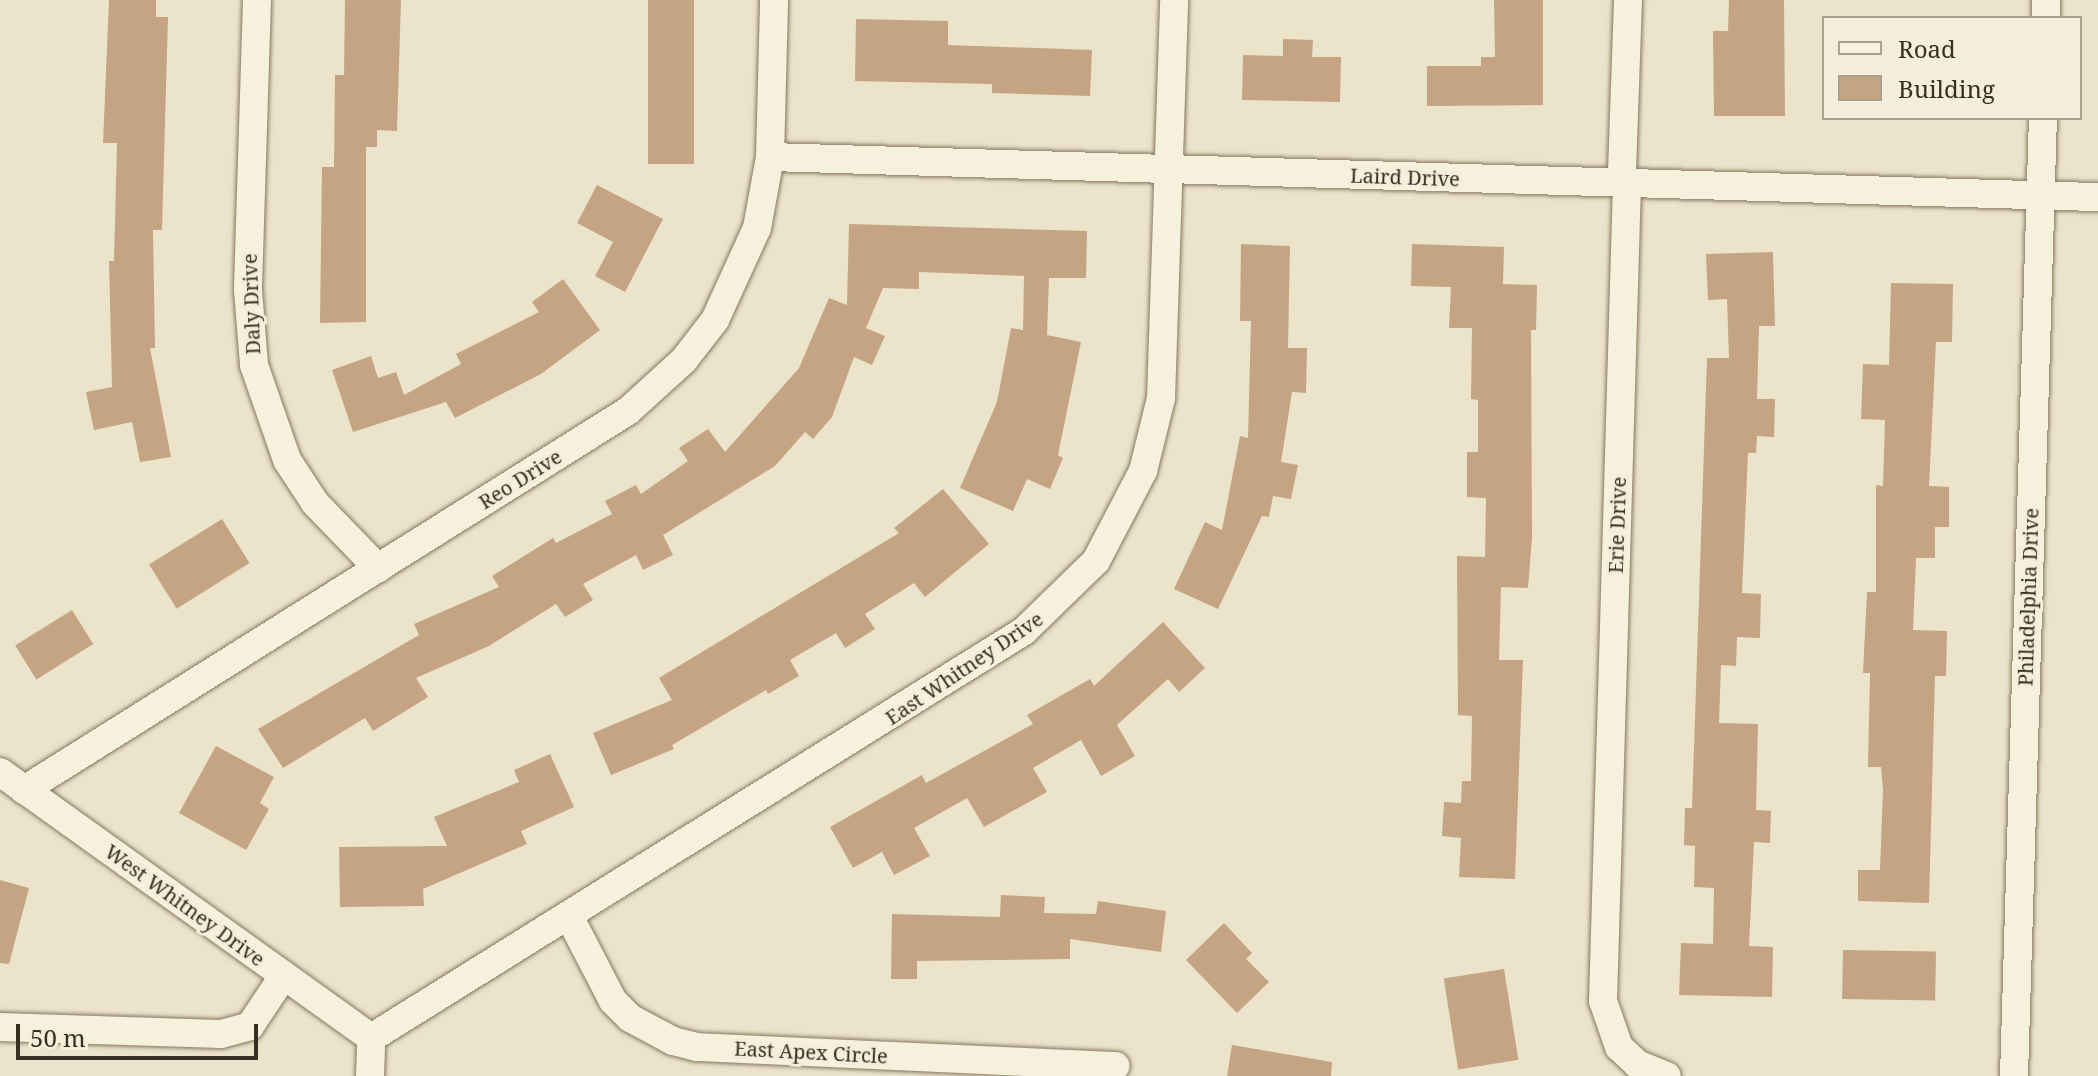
<!DOCTYPE html>
<style>
body{margin:0}
#map{position:relative;width:2098px;height:1076px;overflow:hidden;background:#ebe4ca;font-family:"Noto Serif",serif}
div>[style]{position:absolute}
[style*='--x']{left:calc(var(--x)*1px);top:calc(var(--y)*1px);width:calc(var(--w)*1px);rotate:calc(var(--a)*1deg)}
.building>*{inset:0;background:#c5a484;transform-origin:0 0}
.roads{filter:drop-shadow(0 0 2px #867760) drop-shadow(0 0 2px #867760)}
.minor>*{height:28px;margin:-14px;padding:0 14px;transform-origin:14px;border-radius:14px;background:#f6f1dd}
span{translate:-50% -50%;white-space:nowrap;text-align:center;line-height:1.15;-webkit-text-stroke:6px #f3edd9;paint-order:stroke}
.street-label{font-size:20px;color:#382e22}
.legend{position:absolute;left:1822px;top:16px;width:260px;height:104px;box-sizing:border-box;background:#f3edd9;border:2px solid #a8a190;margin:0;padding:10px 14px;list-style:none;font-size:24px;color:#382e22}
.legend li{display:flex;align-items:center;gap:16px;height:40px}
.legend b{width:40px;border:2px solid #a8a190}
.scale{position:absolute;left:16px;top:1024px;width:242px;height:36px;box-sizing:border-box;border:4px solid #382e22;border-top:0;padding-left:10px;font-size:24px;line-height:28px;white-space:nowrap;color:#382e22;-webkit-text-stroke:6px #f3edd9;paint-order:stroke}
</style>
<div id="map">
<div class="building">
<div style="clip-path:polygon(109px 0,156px 0,156px 17px,168px 17px,162px 230px,153px 230px,155px 348px,150px 348px,171px 457px,140px 462px,132px 422px,94px 430px,86px 392px,112px 387px,109px 261px,114px 261px,117px 143px,103px 143px)"></div>
<div style="clip-path:polygon(345px 0,401px 0,397px 131px,377px 130px,377px 147px,366px 147px,366px 322px,320px 323px,322px 167px,334px 167px,335px 75px,344px 75px)"></div>
<div style="left:648px;top:0;width:46px;height:164px"></div>
<div style="clip-path:polygon(1494px 0,1543px 0,1543px 105px,1427px 106px,1427px 66px,1481px 66px,1481px 57px,1495px 57px)"></div>
<div style="clip-path:polygon(1729px 0,1784px 0,1785px 116px,1714px 116px,1713px 31px,1728px 31px)"></div>
<div style="clip-path:polygon(856px 19px,948px 21px,948px 45px,1092px 50px,1090px 96px,992px 93px,992px 84px,855px 81px)"></div>
<div style="clip-path:polygon(1283px 39px,1313px 40px,1312px 57px,1341px 57px,1340px 102px,1242px 100px,1243px 55px,1283px 56px)"></div>
<div style="clip-path:polygon(597px 185px,663px 219px,625px 292px,595px 276px,613px 242px,577px 223px)"></div>
<div style="clip-path:polygon(849px 224px,1087px 231px,1086px 278px,1049px 278px,1047px 335px,1081px 342px,1058px 455px,1063px 458px,1050px 489px,1027px 479px,1013px 511px,960px 488px,997px 402px,1011px 328px,1023px 330px,1024px 276px,919px 272px,919px 289px,883px 288px,866px 328px,885px 336px,872px 365px,854px 357px,832px 417px,813px 439px,805px 432px,775px 466px,663px 535px,673px 555px,643px 570px,636px 555px,583px 584px,593px 600px,565px 617px,556px 604px,489px 646px,416px 678px,428px 697px,373px 731px,365px 718px,283px 768px,258px 729px,419px 635px,414px 624px,499px 587px,492px 576px,553px 538px,556px 543px,612px 514px,605px 501px,636px 485px,641px 494px,688px 461px,679px 448px,708px 429px,725px 452px,799px 368px,829px 298px,847px 305px)"></div>
<div style="clip-path:polygon(1241px 244px,1290px 246px,1288px 348px,1307px 348px,1306px 393px,1292px 392px,1281px 462px,1298px 465px,1291px 499px,1273px 496px,1269px 517px,1262px 516px,1218px 609px,1174px 589px,1205px 522px,1222px 530px,1240px 436px,1248px 438px,1251px 321px,1240px 321px)"></div>
<div style="clip-path:polygon(1412px 244px,1504px 247px,1503px 284px,1537px 285px,1536px 330px,1531px 330px,1532px 537px,1528px 588px,1501px 587px,1499px 660px,1523px 660px,1515px 879px,1459px 877px,1461px 838px,1442px 836px,1444px 802px,1461px 803px,1462px 781px,1471px 781px,1472px 716px,1458px 715px,1457px 556px,1485px 557px,1486px 498px,1467px 497px,1467px 452px,1478px 452px,1478px 400px,1471px 399px,1472px 328px,1449px 328px,1451px 287px,1411px 286px)"></div>
<div style="clip-path:polygon(1773px 252px,1775px 326px,1759px 326px,1757px 399px,1775px 399px,1774px 437px,1757px 436px,1756px 453px,1748px 453px,1742px 593px,1761px 594px,1760px 638px,1737px 637px,1736px 666px,1721px 665px,1719px 723px,1758px 724px,1756px 810px,1771px 811px,1770px 843px,1754px 842px,1749px 946px,1773px 947px,1772px 997px,1679px 995px,1681px 943px,1713px 944px,1714px 888px,1694px 887px,1695px 846px,1684px 845px,1685px 808px,1692px 808px,1707px 358px,1729px 358px,1727px 299px,1708px 300px,1706px 254px)"></div>
<div style="clip-path:polygon(563px 279px,600px 330px,541px 374px,455px 418px,446px 402px,353px 432px,332px 370px,371px 356px,378px 378px,396px 372px,404px 395px,461px 364px,456px 354px,539px 312px,532px 302px)"></div>
<div style="clip-path:polygon(1891px 283px,1953px 284px,1952px 342px,1936px 342px,1929px 486px,1949px 487px,1949px 527px,1935px 527px,1935px 558px,1916px 558px,1913px 630px,1947px 631px,1946px 676px,1935px 676px,1929px 903px,1858px 901px,1858px 870px,1880px 870px,1883px 790px,1881px 767px,1868px 767px,1870px 673px,1863px 673px,1867px 592px,1876px 592px,1876px 485px,1883px 486px,1885px 420px,1861px 419px,1863px 364px,1889px 365px)"></div>
<div style="clip-path:polygon(943px 489px,989px 544px,925px 597px,914px 583px,865px 614px,875px 629px,845px 648px,836px 633px,790px 660px,799px 676px,768px 694px,766px 690px,672px 745px,674px 749px,611px 775px,593px 733px,672px 700px,659px 678px,899px 533px,894px 528px)"></div>
<div style="left:222px;top:519px;width:52px;height:86px;rotate:58deg"></div>
<div style="left:72px;top:610px;width:40px;height:67px;rotate:58deg"></div>
<div style="clip-path:polygon(1163px 622px,1205px 668px,1179px 692px,1168px 679px,1117px 725px,1135px 756px,1101px 776px,1081px 740px,1033px 768px,1047px 792px,984px 827px,967px 798px,914px 828px,930px 856px,894px 875px,882px 852px,853px 868px,830px 827px,922px 775px,926px 783px,1033px 724px,1027px 715px,1090px 679px,1094px 686px)"></div>
<div style="clip-path:polygon(216px 746px,274px 777px,260px 803px,269px 809px,246px 850px,179px 813px)"></div>
<div style="clip-path:polygon(550px 754px,574px 807px,521px 831px,527px 844px,423px 889px,424px 906px,340px 907px,339px 847px,447px 846px,434px 817px,519px 782px,514px 770px)"></div>
<div style="clip-path:polygon(0 880px,29px 888px,9px 964px,0 963px)"></div>
<div style="clip-path:polygon(1001px 895px,1045px 897px,1044px 913px,1096px 914px,1098px 901px,1166px 911px,1161px 952px,1070px 939px,1070px 959px,917px 961px,917px 979px,891px 979px,892px 914px,1000px 917px)"></div>
<div style="clip-path:polygon(1224px 923px,1252px 953px,1246px 959px,1269px 982px,1237px 1013px,1186px 960px)"></div>
<div style="left:1843px;top:950px;width:93px;height:49px;rotate:1deg"></div>
<div style="left:1504px;top:969px;width:92px;height:61px;rotate:81deg"></div>
<div style="clip-path:polygon(1232px 1045px,1332px 1062px,1331px 1076px,1227px 1076px)"></div>
</div>
<div class="roads">
<div class="minor">
<div style="--x:257;--y:0;--w:290;--a:91.8"></div>
<div style="--x:248;--y:290;--w:75;--a:85.4"></div>
<div style="--x:254;--y:365;--w:101;--a:70.8"></div>
<div style="--x:287;--y:460;--w:51;--a:56.9"></div>
<div style="--x:315;--y:503;--w:91;--a:45.9"></div>
<div style="--x:1628;--y:0;--w:172;--a:92"></div>
<div style="--x:1622;--y:172;--w:12;--a:66"></div>
<div style="--x:1627;--y:183;--w:818;--a:91.68"></div>
<div style="--x:1603;--y:1001;--w:49;--a:70.8"></div>
<div style="--x:1619;--y:1047;--w:25;--a:43"></div>
<div style="--x:1637;--y:1064;--w:32;--a:22"></div>
<div style="--x:2046;--y:18;--w:18;--a:-90"></div>
<div style="--x:770;--y:157;--w:1329;--a:1.73"></div>
<div style="--x:0;--y:772;--w:457;--a:35.6"></div>
<div style="--x:24;--y:790;--w:713;--a:-32.11"></div>
<div style="--x:628;--y:411;--w:76;--a:-42.3"></div>
<div style="--x:684;--y:360;--w:51;--a:-52.2"></div>
<div style="--x:715;--y:320;--w:101;--a:-65.5"></div>
<div style="--x:757;--y:228;--w:72;--a:-79.6"></div>
<div style="--x:770;--y:157;--w:157;--a:-88.5"></div>
<div style="--x:570;--y:918;--w:93;--a:62.6"></div>
<div style="--x:613;--y:1001;--w:24;--a:45"></div>
<div style="--x:630;--y:1018;--w:49;--a:28.1"></div>
<div style="--x:673;--y:1041;--w:25;--a:14"></div>
<div style="--x:697;--y:1047;--w:419;--a:2.6"></div>
<div style="--x:0;--y:1027;--w:221;--a:1.8"></div>
<div style="--x:221;--y:1034;--w:30;--a:-15"></div>
<div style="--x:250;--y:1026;--w:61;--a:-56.3"></div>
<div style="--x:371;--y:1038;--w:769;--a:-31.93"></div>
<div style="--x:1024;--y:631;--w:100;--a:-44.2"></div>
<div style="--x:1096;--y:561;--w:102;--a:-62.4"></div>
<div style="--x:1143;--y:471;--w:75;--a:-76.1"></div>
<div style="--x:1161;--y:398;--w:398;--a:-88.1"></div>
<div style="--x:370;--y:1076;--w:38;--a:-88"></div>
<div style="--x:2014;--y:1076;--w:958;--a:-88.27"></div>
</div>
</div>
<div class="street-label">
<span style="left:1405px;top:177px;rotate:2deg">Laird Drive</span>
<span style="left:251px;top:304px;rotate:-92deg">Daly Drive</span>
<span style="left:520px;top:479px;rotate:-32deg">Reo Drive</span>
<span style="left:1617px;top:525px;rotate:-88deg">Erie Drive</span>
<span style="left:2028px;top:597px;rotate:-88deg">Philadelphia Drive</span>
<span style="left:964px;top:668px;rotate:-34deg">East Whitney Drive</span>
<span style="left:185px;top:905px;rotate:36deg">West Whitney Drive</span>
<span style="left:811px;top:1052px;rotate:3deg">East Apex Circle</span>
</div>
<ul class="legend">
<li><b style="height:10px;background:#f6f1dd"></b>Road</li>
<li><b style="height:22px;background:#c5a484"></b>Building</li>
</ul>
<div class="scale">50 m</div>
</div>
